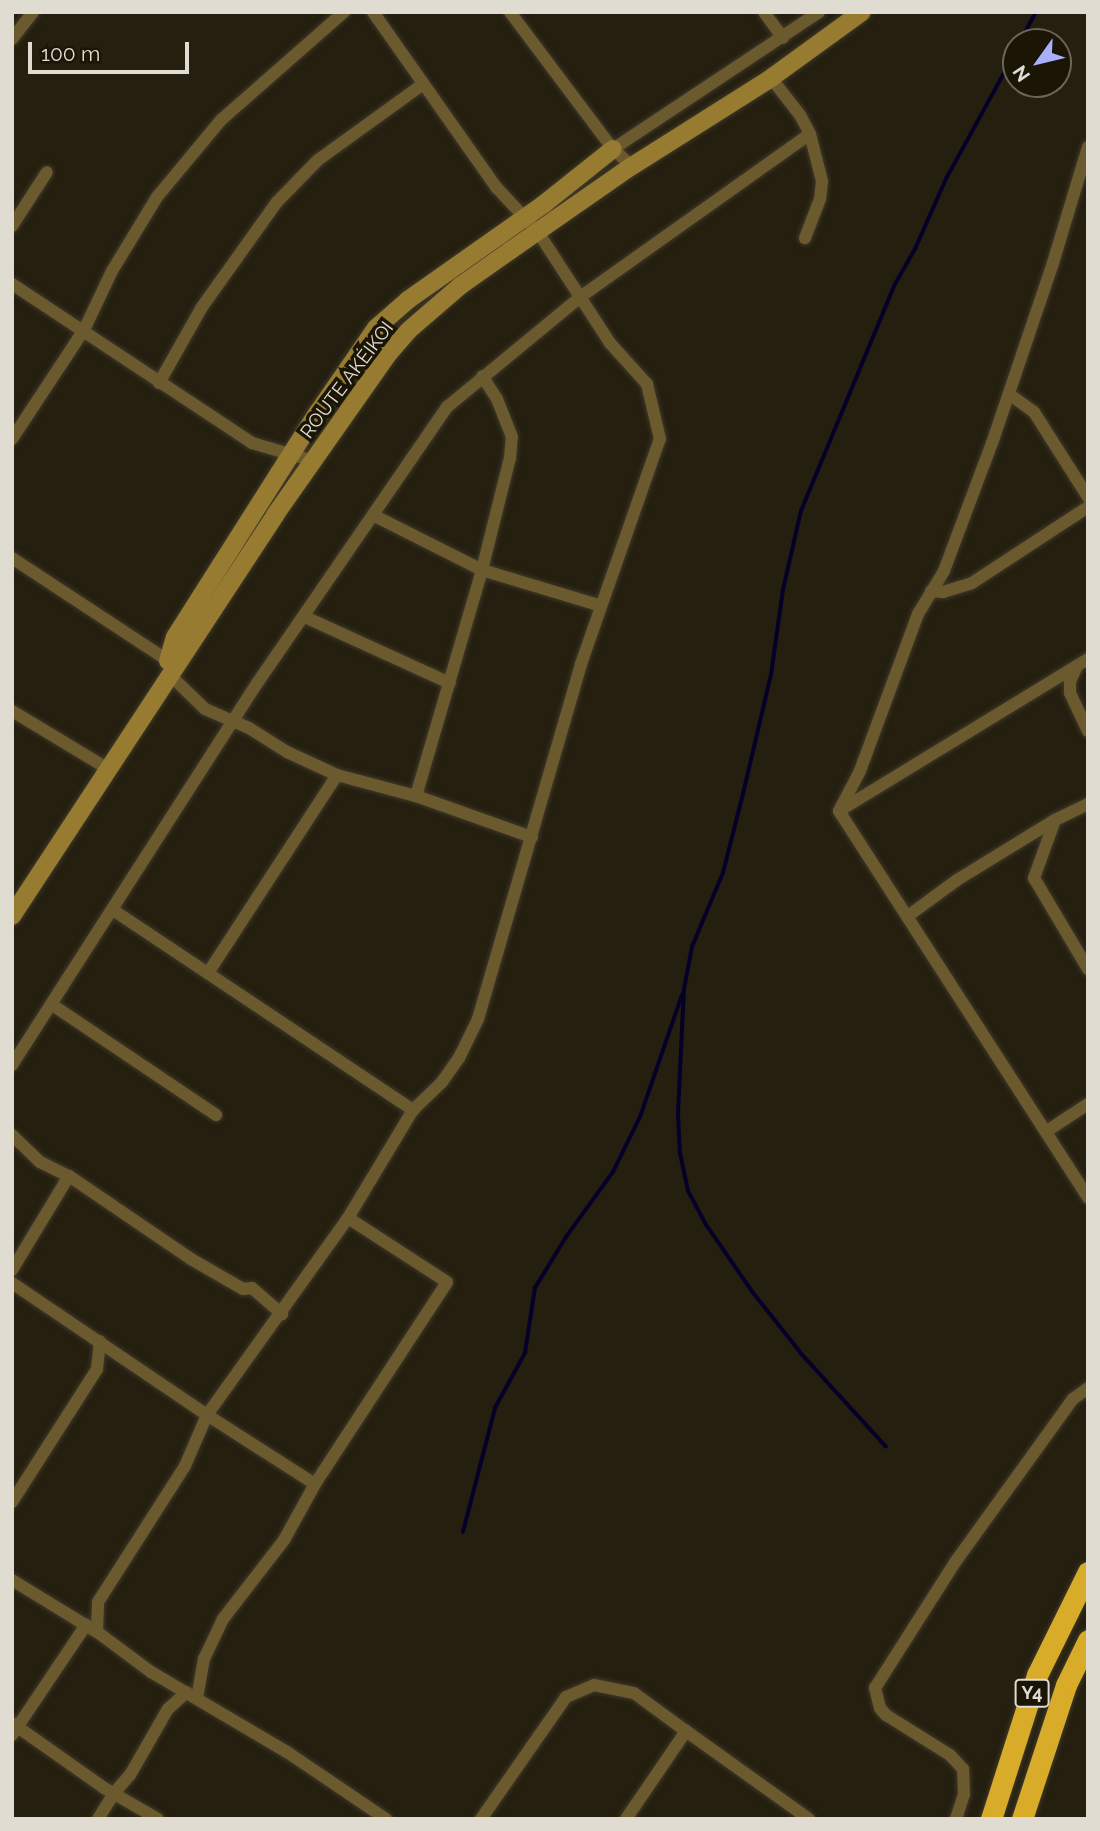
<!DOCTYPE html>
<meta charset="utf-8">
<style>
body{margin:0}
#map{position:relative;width:1100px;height:1831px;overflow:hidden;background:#251f0f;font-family:Raleway,sans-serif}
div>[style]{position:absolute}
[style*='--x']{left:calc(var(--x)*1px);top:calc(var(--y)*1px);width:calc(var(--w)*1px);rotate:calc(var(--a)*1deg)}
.stream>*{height:3.5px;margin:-1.75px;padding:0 1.75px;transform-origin:1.75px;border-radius:1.75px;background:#060029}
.roads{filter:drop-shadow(0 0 2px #3f392a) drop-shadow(0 0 2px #3f392a)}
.street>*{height:12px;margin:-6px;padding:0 6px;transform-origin:6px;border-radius:6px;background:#6c5a2f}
.secondary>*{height:18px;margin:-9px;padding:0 9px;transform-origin:9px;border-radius:9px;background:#977b31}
.highway>*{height:21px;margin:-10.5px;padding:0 10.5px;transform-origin:10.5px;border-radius:10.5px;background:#d8ab29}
span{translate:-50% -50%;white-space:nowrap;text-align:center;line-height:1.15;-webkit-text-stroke:7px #1b1506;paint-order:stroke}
.shield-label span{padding:2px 5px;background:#1b1506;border:2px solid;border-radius:5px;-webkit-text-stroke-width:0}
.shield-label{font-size:18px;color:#e0dcd2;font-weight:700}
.street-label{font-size:19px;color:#e0dcd2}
.frame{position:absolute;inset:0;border:14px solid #e0dcd2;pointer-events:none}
.north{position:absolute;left:1002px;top:28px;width:70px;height:70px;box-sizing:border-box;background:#1b1506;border:2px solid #6a6558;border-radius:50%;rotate:236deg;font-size:19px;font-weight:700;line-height:28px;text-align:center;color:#e0dcd2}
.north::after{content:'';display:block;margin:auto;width:24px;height:32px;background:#a8b0fc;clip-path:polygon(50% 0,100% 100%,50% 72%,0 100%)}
.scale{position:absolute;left:28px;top:42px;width:161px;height:32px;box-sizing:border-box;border:4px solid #e0dcd2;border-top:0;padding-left:9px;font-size:21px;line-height:24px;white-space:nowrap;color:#e0dcd2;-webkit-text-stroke:5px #1b1506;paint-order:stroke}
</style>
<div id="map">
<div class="stream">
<div style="--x:1020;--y:42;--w:34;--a:-62"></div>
<div style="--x:886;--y:1447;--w:125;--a:-132.4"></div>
<div style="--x:802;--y:1355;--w:79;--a:-128.3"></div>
<div style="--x:753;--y:1293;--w:83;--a:-124.7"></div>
<div style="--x:706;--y:1225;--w:38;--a:-118"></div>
<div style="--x:688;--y:1191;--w:38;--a:-102"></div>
<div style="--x:680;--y:1154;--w:40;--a:-92.9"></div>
<div style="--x:678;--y:1114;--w:125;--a:-87.3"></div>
<div style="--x:684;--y:989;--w:43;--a:-79.2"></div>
<div style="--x:692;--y:947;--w:80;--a:-67.3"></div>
<div style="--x:723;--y:873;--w:81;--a:-75.8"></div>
<div style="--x:743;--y:794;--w:122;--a:-76.8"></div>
<div style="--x:771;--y:675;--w:86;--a:-82"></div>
<div style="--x:783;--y:590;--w:81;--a:-77.2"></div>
<div style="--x:801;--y:511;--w:243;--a:-67.5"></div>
<div style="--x:894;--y:286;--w:43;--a:-60.4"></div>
<div style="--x:915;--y:249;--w:77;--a:-66.1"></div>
<div style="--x:946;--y:179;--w:146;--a:-61.3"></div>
<div style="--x:463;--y:1532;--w:128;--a:-75.5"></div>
<div style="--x:495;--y:1408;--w:63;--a:-61.4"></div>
<div style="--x:525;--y:1353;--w:66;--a:-81.3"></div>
<div style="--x:535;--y:1288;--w:60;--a:-58.7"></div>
<div style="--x:566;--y:1237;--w:80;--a:-54.1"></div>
<div style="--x:613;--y:1172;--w:61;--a:-63.9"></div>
<div style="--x:640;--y:1117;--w:129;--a:-71"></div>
</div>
<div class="roads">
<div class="street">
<div style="--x:510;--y:12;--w:171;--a:53.1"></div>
<div style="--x:613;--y:149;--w:25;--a:42"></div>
<div style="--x:764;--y:12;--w:32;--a:54"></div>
<div style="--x:12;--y:39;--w:34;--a:-52"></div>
<div style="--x:771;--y:78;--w:47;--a:51.9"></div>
<div style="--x:800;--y:115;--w:21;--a:62"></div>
<div style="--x:810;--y:134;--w:49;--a:75.7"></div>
<div style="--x:822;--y:181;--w:18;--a:96"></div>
<div style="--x:820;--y:199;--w:42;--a:111"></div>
<div style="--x:1088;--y:147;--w:121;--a:106.8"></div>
<div style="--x:1053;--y:263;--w:190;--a:108.7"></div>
<div style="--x:992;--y:443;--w:137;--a:110.6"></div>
<div style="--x:944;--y:571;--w:50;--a:121.2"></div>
<div style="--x:918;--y:614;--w:167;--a:110.3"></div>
<div style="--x:860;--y:771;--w:45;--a:117.7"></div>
<div style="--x:839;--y:811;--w:460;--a:57.2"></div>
<div style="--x:613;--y:149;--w:247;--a:-33.6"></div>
<div style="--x:12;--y:226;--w:64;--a:-57.1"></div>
<div style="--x:12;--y:284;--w:288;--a:33.5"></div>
<div style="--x:252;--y:443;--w:64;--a:16.4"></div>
<div style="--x:159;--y:383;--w:87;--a:-60.5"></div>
<div style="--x:202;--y:307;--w:129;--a:-54.5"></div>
<div style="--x:277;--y:202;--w:59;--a:-45.7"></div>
<div style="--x:318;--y:160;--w:130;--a:-35.9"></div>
<div style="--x:1009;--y:394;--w:31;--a:36"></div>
<div style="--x:1034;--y:412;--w:101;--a:57.6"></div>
<div style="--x:12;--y:439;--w:131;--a:-56.6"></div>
<div style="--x:84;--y:330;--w:65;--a:-64.6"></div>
<div style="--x:112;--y:271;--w:87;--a:-58.7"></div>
<div style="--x:157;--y:197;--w:100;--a:-50.3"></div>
<div style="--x:221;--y:120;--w:164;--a:-41.3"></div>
<div style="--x:373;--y:515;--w:122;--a:26.8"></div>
<div style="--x:482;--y:570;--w:124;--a:16.8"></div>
<div style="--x:12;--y:558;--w:191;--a:33.3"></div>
<div style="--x:931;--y:591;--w:12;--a:5"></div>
<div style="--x:943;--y:592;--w:30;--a:-17"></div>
<div style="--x:972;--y:583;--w:139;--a:-33.2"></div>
<div style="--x:305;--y:617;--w:159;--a:24.5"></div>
<div style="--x:1077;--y:666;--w:17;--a:114"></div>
<div style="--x:1070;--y:682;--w:11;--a:90"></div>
<div style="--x:1070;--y:693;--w:42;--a:64.7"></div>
<div style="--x:170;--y:675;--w:49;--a:44.2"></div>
<div style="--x:205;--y:709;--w:48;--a:23.4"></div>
<div style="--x:249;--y:728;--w:45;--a:32.3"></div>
<div style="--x:287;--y:752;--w:55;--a:24.7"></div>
<div style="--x:337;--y:775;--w:82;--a:14.9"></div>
<div style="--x:416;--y:796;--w:123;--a:19.5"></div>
<div style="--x:12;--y:711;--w:112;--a:31.1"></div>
<div style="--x:416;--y:796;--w:235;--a:-73.7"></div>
<div style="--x:482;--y:570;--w:115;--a:-76"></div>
<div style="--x:510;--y:458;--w:21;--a:-85"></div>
<div style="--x:512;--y:437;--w:41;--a:-111.5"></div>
<div style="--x:497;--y:399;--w:27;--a:-123"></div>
<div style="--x:839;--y:811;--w:292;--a:-31.4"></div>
<div style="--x:1055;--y:820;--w:62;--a:109.9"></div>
<div style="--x:1034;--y:878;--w:106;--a:59.3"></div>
<div style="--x:113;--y:910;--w:361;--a:33.7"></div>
<div style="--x:908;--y:916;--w:61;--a:-36.3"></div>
<div style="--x:957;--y:880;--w:115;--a:-31.5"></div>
<div style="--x:1055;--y:820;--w:37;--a:-26"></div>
<div style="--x:208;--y:973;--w:236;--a:-56.9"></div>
<div style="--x:51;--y:1004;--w:199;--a:33.9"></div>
<div style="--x:12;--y:1065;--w:455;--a:-57.3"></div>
<div style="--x:258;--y:682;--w:334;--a:-55.5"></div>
<div style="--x:447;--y:407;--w:171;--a:-39.5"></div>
<div style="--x:579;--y:298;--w:283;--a:-35.4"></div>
<div style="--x:1047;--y:1131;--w:49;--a:-33.4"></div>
<div style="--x:12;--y:1135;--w:39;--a:44"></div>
<div style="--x:40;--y:1162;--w:32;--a:26"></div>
<div style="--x:69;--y:1176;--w:148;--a:34.2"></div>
<div style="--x:191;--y:1259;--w:60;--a:30"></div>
<div style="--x:243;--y:1289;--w:9;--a:-6"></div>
<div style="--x:252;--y:1288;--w:40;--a:41"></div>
<div style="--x:12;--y:1270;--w:110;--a:-58.8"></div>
<div style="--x:12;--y:1283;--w:235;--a:34.1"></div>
<div style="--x:207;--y:1415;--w:128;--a:32.6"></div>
<div style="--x:12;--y:1502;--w:158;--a:-57.4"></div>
<div style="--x:97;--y:1369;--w:28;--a:-84"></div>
<div style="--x:12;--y:1580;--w:103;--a:31.5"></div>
<div style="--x:100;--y:1634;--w:64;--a:36.7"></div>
<div style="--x:151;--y:1672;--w:158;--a:30.5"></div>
<div style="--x:287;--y:1752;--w:120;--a:34.1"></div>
<div style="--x:97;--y:1632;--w:30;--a:-88"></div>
<div style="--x:98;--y:1602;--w:161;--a:-57.4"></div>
<div style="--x:185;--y:1466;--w:56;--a:-66.7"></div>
<div style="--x:207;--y:1415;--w:242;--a:-54.4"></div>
<div style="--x:348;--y:1218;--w:126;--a:-59"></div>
<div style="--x:413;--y:1110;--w:40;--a:-44"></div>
<div style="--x:442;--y:1082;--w:29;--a:-55"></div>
<div style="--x:459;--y:1058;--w:43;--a:-64"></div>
<div style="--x:478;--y:1019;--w:370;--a:-73.8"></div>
<div style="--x:581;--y:664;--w:238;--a:-70.7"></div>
<div style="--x:660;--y:439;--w:57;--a:-103.3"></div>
<div style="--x:647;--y:384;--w:55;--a:-132.1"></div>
<div style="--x:610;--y:343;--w:132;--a:-123"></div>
<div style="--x:538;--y:232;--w:62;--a:-133"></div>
<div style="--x:496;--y:187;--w:214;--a:-125.1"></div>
<div style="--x:197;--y:1698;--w:40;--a:-80"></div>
<div style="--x:204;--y:1659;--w:44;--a:-64.6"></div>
<div style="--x:223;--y:1619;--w:100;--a:-52.3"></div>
<div style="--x:284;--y:1540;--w:64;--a:-61"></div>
<div style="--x:315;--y:1484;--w:241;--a:-56.8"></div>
<div style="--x:447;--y:1282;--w:118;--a:-147.1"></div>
<div style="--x:12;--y:1723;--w:113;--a:35.2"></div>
<div style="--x:104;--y:1788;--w:62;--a:29.9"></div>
<div style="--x:12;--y:1735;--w:133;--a:-56.1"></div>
<div style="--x:98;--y:1819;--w:32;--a:-58"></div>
<div style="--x:115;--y:1792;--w:23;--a:-49"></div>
<div style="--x:130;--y:1775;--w:76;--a:-60.1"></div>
<div style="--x:168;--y:1709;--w:25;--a:-42"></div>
<div style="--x:481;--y:1819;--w:149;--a:-55.1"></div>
<div style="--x:566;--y:1697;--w:30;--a:-23"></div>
<div style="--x:594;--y:1685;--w:41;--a:11.3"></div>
<div style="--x:634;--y:1693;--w:64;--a:36.2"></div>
<div style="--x:626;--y:1819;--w:107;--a:-55.7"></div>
<div style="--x:686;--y:1731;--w:151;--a:35.6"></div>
<div style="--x:956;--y:1819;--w:25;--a:-72"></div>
<div style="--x:964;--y:1795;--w:26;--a:-92"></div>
<div style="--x:963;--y:1769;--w:19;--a:-133"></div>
<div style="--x:950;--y:1755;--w:75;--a:-148"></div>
<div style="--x:886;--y:1715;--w:9;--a:-131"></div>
<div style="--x:880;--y:1708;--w:21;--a:-104"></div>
<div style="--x:875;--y:1688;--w:151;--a:-57.5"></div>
<div style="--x:956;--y:1561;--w:200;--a:-54.2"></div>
<div style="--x:1073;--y:1399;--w:19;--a:-36"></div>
</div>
<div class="secondary">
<div style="--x:168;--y:661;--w:25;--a:-74"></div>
<div style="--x:175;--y:637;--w:267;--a:-57.6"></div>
<div style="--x:318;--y:412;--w:102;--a:-55.4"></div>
<div style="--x:376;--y:328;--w:43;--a:-41.2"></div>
<div style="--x:408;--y:300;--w:166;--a:-35.2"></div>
<div style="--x:544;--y:204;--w:88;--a:-38.6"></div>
<div style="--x:12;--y:916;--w:480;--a:-56.7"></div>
<div style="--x:275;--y:515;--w:198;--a:-54.9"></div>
<div style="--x:389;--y:353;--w:30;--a:-49"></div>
<div style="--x:409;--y:330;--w:67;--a:-40.8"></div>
<div style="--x:460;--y:286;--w:62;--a:-35.2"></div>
<div style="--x:511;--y:250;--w:147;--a:-34.8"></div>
<div style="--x:632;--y:166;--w:165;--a:-32.3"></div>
<div style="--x:771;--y:78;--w:112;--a:-36"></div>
</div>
<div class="highway">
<div style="--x:991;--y:1819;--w:151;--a:-72.3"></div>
<div style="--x:1037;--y:1675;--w:115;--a:-63.7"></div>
<div style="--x:1022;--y:1819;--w:141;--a:-71.8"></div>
<div style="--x:1066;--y:1685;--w:50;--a:-63.9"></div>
</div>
</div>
<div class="shield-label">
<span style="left:1032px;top:1693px">Y4</span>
</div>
<div class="street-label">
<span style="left:347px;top:380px;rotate:-53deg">ROUTE AKÉIKOI</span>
</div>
<div class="frame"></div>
<div class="north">N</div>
<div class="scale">100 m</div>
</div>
